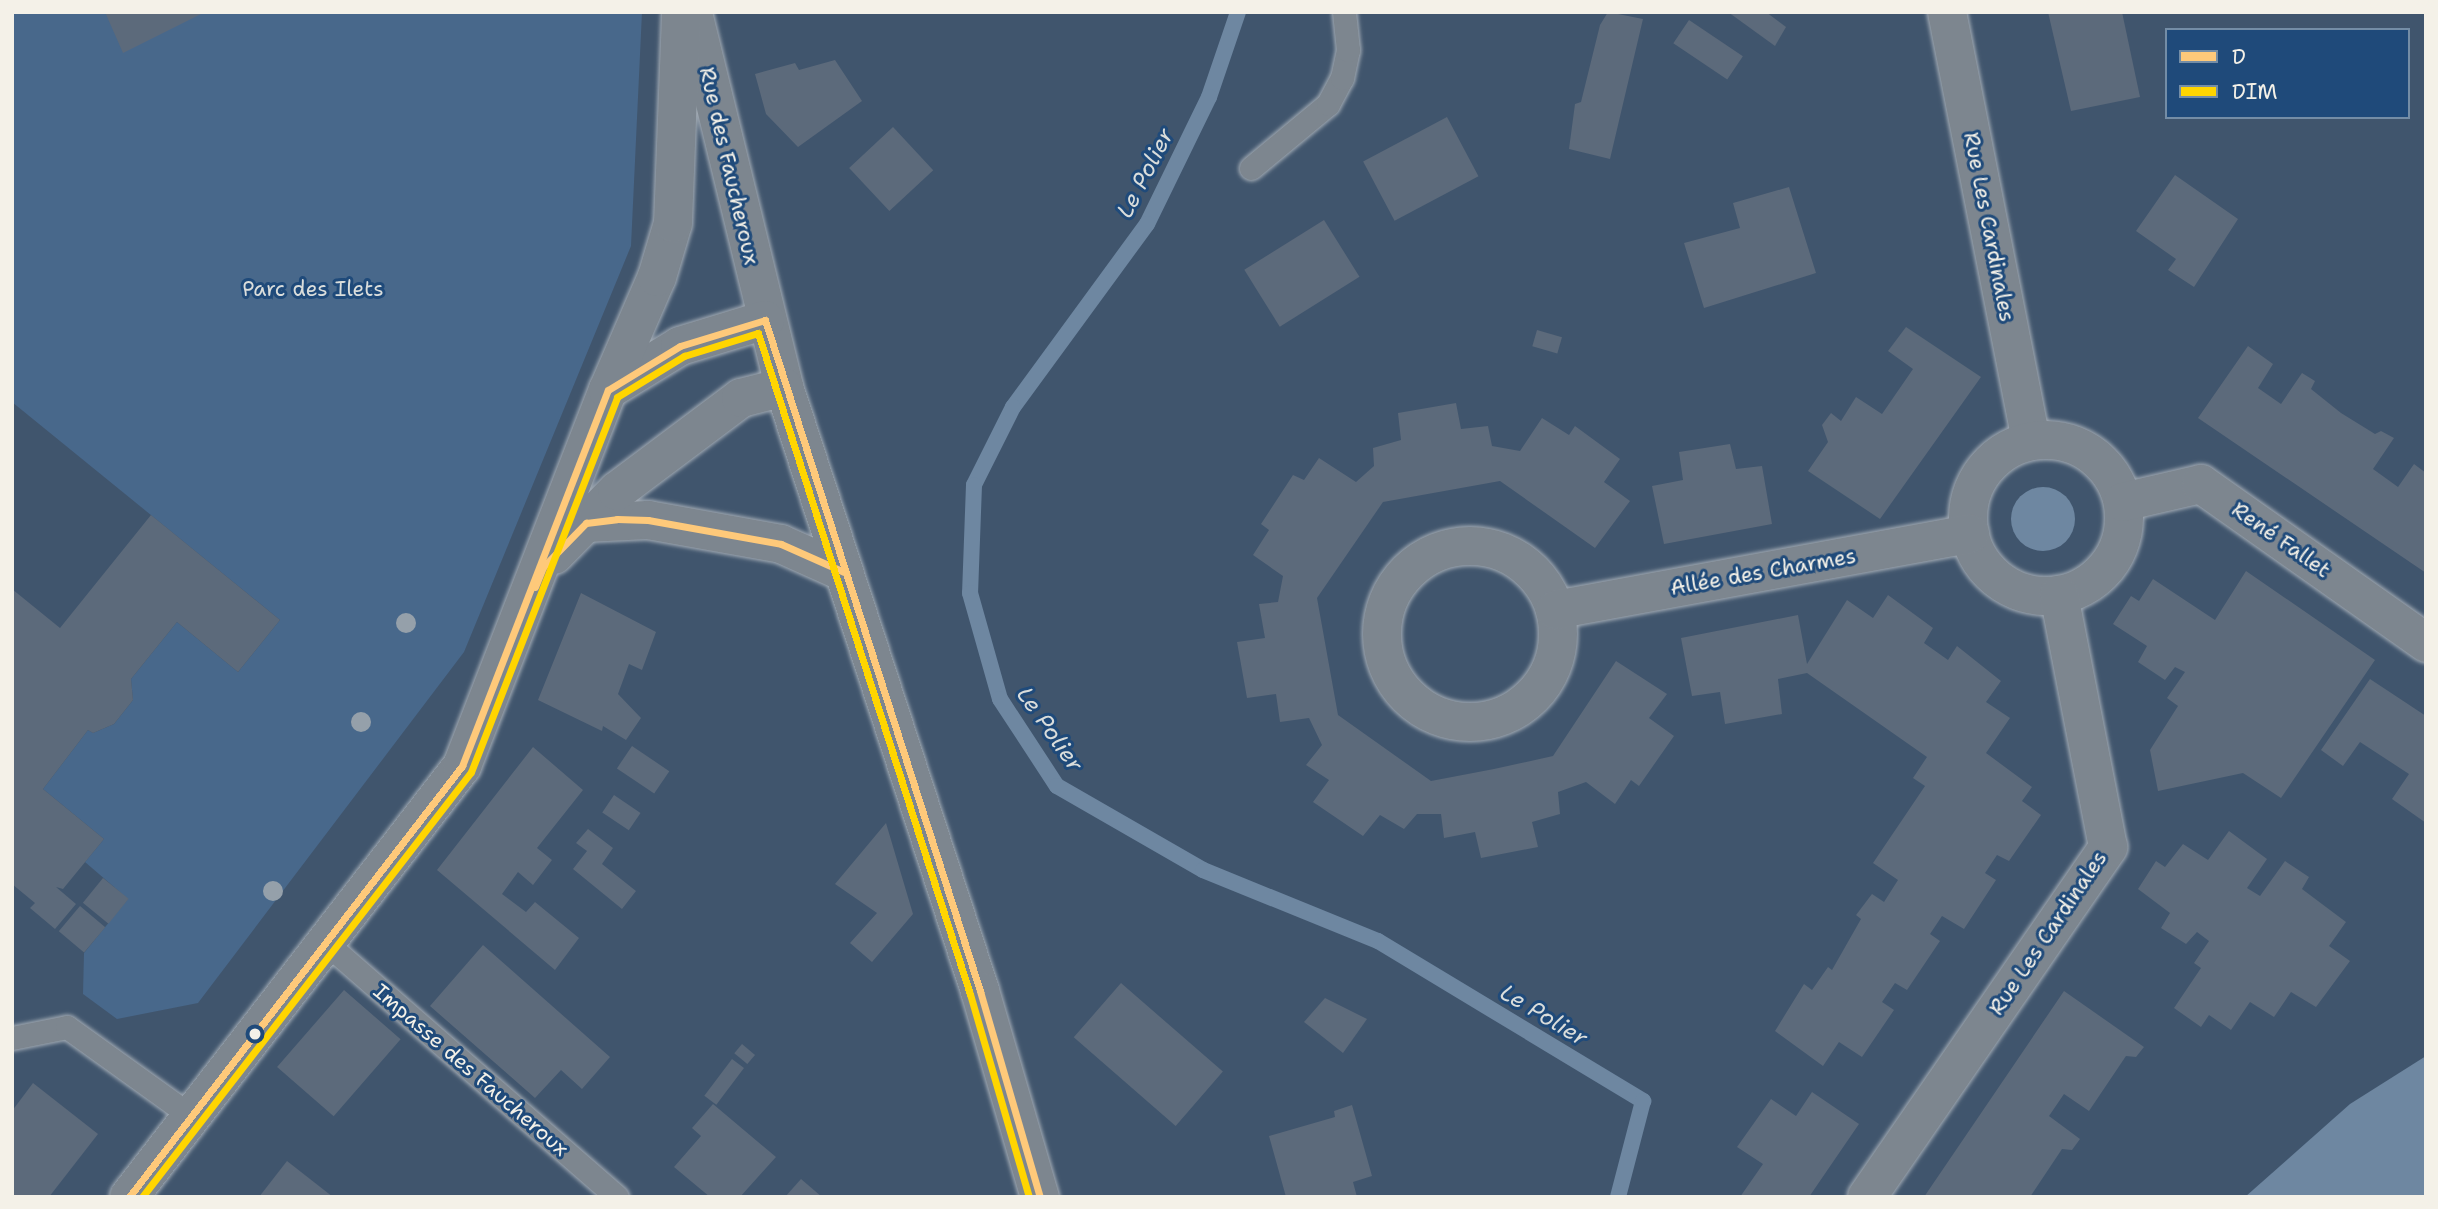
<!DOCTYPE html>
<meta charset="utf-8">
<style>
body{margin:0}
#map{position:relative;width:2438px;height:1209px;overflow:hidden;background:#40556d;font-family:"Shantell Sans",sans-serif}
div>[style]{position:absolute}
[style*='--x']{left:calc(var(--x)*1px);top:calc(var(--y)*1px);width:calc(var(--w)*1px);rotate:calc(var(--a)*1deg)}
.green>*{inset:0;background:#48688b}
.water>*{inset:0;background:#6e87a1}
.round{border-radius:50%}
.stream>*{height:16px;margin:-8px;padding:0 8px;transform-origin:8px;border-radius:8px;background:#6e87a1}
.building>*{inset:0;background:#5c6a7b;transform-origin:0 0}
.roads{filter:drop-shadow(0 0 2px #a1aab3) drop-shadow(0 0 2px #a1aab3)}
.service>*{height:23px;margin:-11.5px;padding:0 11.5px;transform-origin:11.5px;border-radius:11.5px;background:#7d868f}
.minor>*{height:38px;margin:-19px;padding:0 19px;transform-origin:19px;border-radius:19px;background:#7d868f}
.minor>.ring{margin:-19px;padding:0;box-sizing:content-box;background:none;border:38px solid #7d868f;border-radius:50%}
.tertiary>*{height:38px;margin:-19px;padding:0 19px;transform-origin:19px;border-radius:19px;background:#7d868f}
.bus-1>*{height:7px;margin:-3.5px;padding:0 3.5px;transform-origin:3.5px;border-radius:3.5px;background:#fec97a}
.bus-2>*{height:7px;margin:-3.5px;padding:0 3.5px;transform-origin:3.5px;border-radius:3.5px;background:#ffd500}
.trees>*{width:20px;height:20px;margin:-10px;border-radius:50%;background:#95a0aa}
.dots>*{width:19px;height:19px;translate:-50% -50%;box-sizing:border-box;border:4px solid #1f4a7a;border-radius:50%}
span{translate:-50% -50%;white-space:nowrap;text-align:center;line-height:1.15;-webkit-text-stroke:6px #1f4a7a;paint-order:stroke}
.street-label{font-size:21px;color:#f4f1e8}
.park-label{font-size:21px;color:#dadddb}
.water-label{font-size:23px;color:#dadddb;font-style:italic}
.frame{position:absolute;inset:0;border:14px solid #f4f1e8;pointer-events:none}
.legend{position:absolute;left:2165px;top:28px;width:245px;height:91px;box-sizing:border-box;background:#1f4a7a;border:2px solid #748da6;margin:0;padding:9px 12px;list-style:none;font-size:21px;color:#f4f1e8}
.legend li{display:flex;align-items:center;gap:14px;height:35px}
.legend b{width:35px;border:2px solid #748da6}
</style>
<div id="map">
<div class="green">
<div style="clip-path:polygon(12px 12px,642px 12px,631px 246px,464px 652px,198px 1003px,117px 1019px,83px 994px,84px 953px,128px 899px,85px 862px,104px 839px,43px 789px,88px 730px,93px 733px,114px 724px,133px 700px,131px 679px,177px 622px,238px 672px,280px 620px,12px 402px)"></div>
</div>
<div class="water">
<div class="round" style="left:2011px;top:487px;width:64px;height:64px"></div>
<div style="clip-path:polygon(2426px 1056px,2426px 1197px,2245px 1197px,2350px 1104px)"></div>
</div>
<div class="stream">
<div style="--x:1238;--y:12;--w:90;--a:108.8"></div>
<div style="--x:1209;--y:97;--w:141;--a:116"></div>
<div style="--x:1147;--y:224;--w:227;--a:126.2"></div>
<div style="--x:1013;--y:407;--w:87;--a:116.6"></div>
<div style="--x:974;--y:485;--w:108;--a:92.1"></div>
<div style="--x:970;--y:593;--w:110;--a:74.2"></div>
<div style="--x:1000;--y:699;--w:104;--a:56.8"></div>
<div style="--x:1057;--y:786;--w:168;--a:29.9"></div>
<div style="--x:1203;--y:870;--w:189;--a:22.1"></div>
<div style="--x:1378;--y:941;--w:310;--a:31.1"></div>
<div style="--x:1643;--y:1101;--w:99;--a:104.6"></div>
</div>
<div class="building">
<div style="clip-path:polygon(105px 12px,205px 12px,123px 53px)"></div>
<div style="clip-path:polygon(1608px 12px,1643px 19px,1610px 159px,1569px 149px,1575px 104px,1581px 102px,1600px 25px)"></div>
<div style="clip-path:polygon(1728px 12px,1766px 12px,1786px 27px,1775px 46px)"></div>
<div style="clip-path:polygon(2048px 12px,2122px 12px,2140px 97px,2071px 111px)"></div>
<div style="left:1689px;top:20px;width:65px;height:28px;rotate:34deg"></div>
<div style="clip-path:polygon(835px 60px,862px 101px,798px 147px,766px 114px,755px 74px,795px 63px,799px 70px)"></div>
<div style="left:1447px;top:117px;width:67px;height:95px;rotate:62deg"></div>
<div style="left:893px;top:127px;width:59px;height:60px;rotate:47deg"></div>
<div style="clip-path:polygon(2175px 175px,2238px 219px,2194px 287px,2168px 270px,2176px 259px,2136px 231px)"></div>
<div style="clip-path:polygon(1789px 187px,1816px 273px,1704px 308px,1684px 243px,1740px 228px,1733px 203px)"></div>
<div style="left:1324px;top:220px;width:67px;height:94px;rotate:58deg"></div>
<div style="clip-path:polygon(1906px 327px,1981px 377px,1880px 519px,1808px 471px,1828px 442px,1822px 425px,1831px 413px,1841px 421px,1856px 397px,1882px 414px,1913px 369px,1888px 351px)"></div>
<div style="left:1537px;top:330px;width:26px;height:17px;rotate:16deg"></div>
<div style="clip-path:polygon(2248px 346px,2273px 364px,2258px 388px,2281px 404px,2302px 373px,2315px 381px,2311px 389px,2341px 413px,2375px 434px,2381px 431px,2394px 438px,2373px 469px,2398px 487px,2414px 464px,2426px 473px,2426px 573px,2198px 418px)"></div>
<div style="clip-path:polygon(1456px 403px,1461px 429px,1488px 426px,1492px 446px,1520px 451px,1542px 418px,1569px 435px,1575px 426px,1620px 459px,1604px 482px,1630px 501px,1595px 548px,1500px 481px,1383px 502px,1317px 598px,1338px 715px,1431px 781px,1494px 769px,1553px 756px,1616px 661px,1667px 694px,1649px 718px,1674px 736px,1639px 786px,1631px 780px,1615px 804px,1586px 782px,1558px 792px,1560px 814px,1532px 822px,1538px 847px,1481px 858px,1475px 832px,1444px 838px,1441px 814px,1417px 814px,1404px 829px,1380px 815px,1363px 836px,1313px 802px,1329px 780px,1306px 765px,1322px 745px,1309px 718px,1280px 722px,1276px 694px,1247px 698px,1237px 642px,1265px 638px,1259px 604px,1278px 602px,1283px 576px,1253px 555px,1269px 530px,1261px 524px,1293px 475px,1304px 480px,1319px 458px,1356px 482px,1374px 466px,1373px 448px,1401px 440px,1398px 413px)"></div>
<div style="clip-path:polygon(1730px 444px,1736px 469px,1762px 466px,1772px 524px,1664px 544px,1652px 486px,1683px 480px,1679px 452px)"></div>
<div style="clip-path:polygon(151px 515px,280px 620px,238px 672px,177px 622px,131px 679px,133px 700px,114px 724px,93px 733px,88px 730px,43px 789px,104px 839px,63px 889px,56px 887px,76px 904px,55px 929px,30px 908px,35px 903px,12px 884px,12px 589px,60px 628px)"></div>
<div style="clip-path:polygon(2246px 571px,2375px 660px,2281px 798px,2243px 773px,2158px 791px,2150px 750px,2178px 706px,2167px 698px,2185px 672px,2175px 667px,2165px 680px,2138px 662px,2147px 646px,2113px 624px,2131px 596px,2139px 601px,2153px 579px,2215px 620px)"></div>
<div style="clip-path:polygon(581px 593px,656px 632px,642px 670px,629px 664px,618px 694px,641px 718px,626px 740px,603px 726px,602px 731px,538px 700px)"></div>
<div style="clip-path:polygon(1888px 595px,1933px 628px,1924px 643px,1948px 660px,1957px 646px,2001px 681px,1986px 702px,2010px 718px,1986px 753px,2032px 787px,2022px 801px,2041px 815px,2009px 861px,1997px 855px,1985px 873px,1996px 880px,1964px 929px,1942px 916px,1930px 934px,1940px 941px,1907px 990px,1895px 983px,1882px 1002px,1894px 1010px,1862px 1057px,1839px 1042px,1823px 1066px,1775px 1031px,1804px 984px,1812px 990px,1828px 967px,1832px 970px,1861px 919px,1856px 915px,1872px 894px,1884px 902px,1898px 880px,1873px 863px,1925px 786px,1913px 778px,1927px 757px,1807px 673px,1778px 679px,1782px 714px,1725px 724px,1720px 692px,1692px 696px,1681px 638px,1798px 615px,1807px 664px,1847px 600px,1873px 618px)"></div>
<div style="clip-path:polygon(2370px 679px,2426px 716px,2426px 823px,2392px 799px,2409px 774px,2360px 742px,2343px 766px,2321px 750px)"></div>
<div style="left:632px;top:746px;width:45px;height:27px;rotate:34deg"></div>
<div style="clip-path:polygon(533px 747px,583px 790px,537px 848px,552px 860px,533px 885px,518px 872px,502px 894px,526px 912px,535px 902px,579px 938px,555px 970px,437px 870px)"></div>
<div style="left:614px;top:795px;width:32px;height:21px;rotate:34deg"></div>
<div style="clip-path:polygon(886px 823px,913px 914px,872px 962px,850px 943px,877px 913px,835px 884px)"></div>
<div style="clip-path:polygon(588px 829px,613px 848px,602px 864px,636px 891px,622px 909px,573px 869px,587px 851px,576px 843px)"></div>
<div style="clip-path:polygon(2229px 831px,2267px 859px,2247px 888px,2260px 896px,2285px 861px,2309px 877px,2302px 889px,2346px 922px,2329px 946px,2350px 961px,2316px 1007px,2291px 992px,2274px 1017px,2250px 1002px,2231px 1030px,2209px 1015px,2201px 1027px,2174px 1008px,2201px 968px,2194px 963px,2209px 941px,2197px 932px,2186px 944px,2161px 928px,2170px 913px,2138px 889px,2156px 861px,2165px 867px,2183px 844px,2208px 860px)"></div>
<div style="left:103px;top:878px;width:33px;height:32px;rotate:39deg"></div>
<div style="left:80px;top:906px;width:33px;height:33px;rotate:40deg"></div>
<div style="clip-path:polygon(483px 945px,610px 1057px,582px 1089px,561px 1070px,535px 1098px,430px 1006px)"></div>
<div style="left:1121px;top:983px;width:135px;height:72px;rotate:41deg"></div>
<div style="left:344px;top:990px;width:75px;height:102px;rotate:41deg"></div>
<div style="clip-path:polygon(2064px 991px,2144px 1047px,2136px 1057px,2126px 1056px,2089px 1111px,2064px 1094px,2049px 1116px,2080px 1139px,2072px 1150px,2062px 1149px,2030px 1197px,1924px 1197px)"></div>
<div style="clip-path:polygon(1325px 998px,1367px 1019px,1343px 1053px,1304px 1022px)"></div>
<div style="left:742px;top:1044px;width:17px;height:12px;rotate:40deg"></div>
<div style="left:732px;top:1059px;width:15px;height:46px;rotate:37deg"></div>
<div style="clip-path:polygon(33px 1083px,98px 1134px,49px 1197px,12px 1197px,12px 1111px)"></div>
<div style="clip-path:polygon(1812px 1092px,1859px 1124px,1809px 1197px,1740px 1197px,1763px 1164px,1737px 1147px,1771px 1099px,1796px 1116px)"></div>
<div style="clip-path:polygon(713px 1104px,776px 1157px,740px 1197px,710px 1197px,674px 1167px,701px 1136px,692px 1128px)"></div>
<div style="clip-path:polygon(1352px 1105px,1372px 1176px,1353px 1182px,1357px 1197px,1286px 1197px,1269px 1136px,1335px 1117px,1334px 1111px)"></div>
<div style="clip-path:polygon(287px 1161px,333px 1197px,259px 1197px)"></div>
<div style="clip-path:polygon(801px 1179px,822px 1197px,785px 1197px)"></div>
</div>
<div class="roads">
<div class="service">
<div style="--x:1251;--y:168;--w:100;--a:-39.7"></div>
<div style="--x:1328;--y:104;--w:30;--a:-62"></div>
<div style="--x:1342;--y:78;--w:29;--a:-78"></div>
<div style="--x:1348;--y:50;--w:38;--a:-96"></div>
<div style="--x:326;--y:943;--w:386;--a:41.1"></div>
<div style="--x:12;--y:1038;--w:56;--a:-11.3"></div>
<div style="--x:67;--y:1027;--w:153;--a:35.7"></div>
</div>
<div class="minor">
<div style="--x:1947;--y:12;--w:437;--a:78.9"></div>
<div class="ring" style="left:1968px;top:440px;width:118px;height:118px"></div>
<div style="--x:2123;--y:502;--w:80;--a:-13"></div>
<div style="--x:2201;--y:484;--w:276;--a:35.2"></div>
<div class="ring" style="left:1382px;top:546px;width:138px;height:138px"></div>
<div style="--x:1555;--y:610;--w:422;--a:-10.4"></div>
<div style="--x:1867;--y:1197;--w:425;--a:-55.4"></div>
<div style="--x:2108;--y:847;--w:257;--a:-101"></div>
</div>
<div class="tertiary">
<div style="--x:694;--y:17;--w:381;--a:76.3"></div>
<div style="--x:784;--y:387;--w:635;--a:72.02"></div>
<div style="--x:980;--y:991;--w:215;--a:73.8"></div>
<div style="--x:608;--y:390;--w:84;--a:-31.4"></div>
<div style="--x:680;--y:346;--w:89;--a:-17"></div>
<div style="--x:586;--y:523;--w:62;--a:-2.8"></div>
<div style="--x:648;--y:520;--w:135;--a:10.2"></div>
<div style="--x:781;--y:544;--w:69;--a:24"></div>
<div style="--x:554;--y:555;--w:90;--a:-45.5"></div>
<div style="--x:617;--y:491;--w:155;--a:-36.9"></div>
<div style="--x:741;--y:398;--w:44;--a:-14.3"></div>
<div style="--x:129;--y:1197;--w:545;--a:-52.31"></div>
<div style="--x:462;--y:766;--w:403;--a:-68.8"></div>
<div style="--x:608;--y:390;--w:123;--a:-66.6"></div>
<div style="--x:657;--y:277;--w:56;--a:-73.5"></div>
<div style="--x:673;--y:223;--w:211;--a:-87.8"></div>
</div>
</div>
<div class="bus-1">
<div style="--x:535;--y:587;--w:22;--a:-68"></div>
<div style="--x:543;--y:567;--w:62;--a:-45.7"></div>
<div style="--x:586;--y:523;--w:31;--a:-7"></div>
<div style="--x:617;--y:519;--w:31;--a:2"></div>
<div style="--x:648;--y:520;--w:135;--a:10.2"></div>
<div style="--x:781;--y:544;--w:69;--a:24"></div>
<div style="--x:129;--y:1197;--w:545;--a:-52.31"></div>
<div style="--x:462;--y:766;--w:403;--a:-68.8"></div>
<div style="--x:608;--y:390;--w:84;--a:-31.4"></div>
<div style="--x:680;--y:346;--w:89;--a:-17"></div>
<div style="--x:765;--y:320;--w:705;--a:72.23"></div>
<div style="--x:980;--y:991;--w:215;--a:73.8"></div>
</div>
<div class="bus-2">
<div style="--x:142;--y:1197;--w:537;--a:-52.26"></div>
<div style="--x:471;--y:772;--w:402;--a:-68.7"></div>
<div style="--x:617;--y:397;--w:79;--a:-31.5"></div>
<div style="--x:684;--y:356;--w:77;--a:-17.3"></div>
<div style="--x:758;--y:333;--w:694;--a:72.22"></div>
<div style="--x:970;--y:994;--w:211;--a:73.8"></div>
</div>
<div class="trees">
<div style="left:406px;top:623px"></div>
<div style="left:361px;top:722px"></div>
<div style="left:273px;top:891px"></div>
</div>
<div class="dots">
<div style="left:255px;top:1034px;background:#f4f1e8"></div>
</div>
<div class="street-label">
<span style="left:729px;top:166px;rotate:77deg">Rue des Faucheroux</span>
<span style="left:1989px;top:227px;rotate:79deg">Rue Les Cardinales</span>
<span style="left:2281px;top:540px;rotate:35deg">René Fallet</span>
<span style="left:1763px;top:572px;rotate:-10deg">Allée des Charmes</span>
<span style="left:2048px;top:933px;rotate:-56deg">Rue Les Cardinales</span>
<span style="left:471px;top:1070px;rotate:41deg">Impasse des Faucheroux</span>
</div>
<div class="park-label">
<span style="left:313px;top:289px">Parc des Ilets</span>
</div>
<div class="water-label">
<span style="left:1145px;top:173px;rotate:-63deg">Le Polier</span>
<span style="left:1050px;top:729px;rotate:55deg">Le Polier</span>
<span style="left:1544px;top:1015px;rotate:31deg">Le Polier</span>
</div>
<div class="frame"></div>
<ul class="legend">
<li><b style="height:9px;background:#fec97a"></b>D</li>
<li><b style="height:9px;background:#ffd500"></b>DIM</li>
</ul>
</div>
